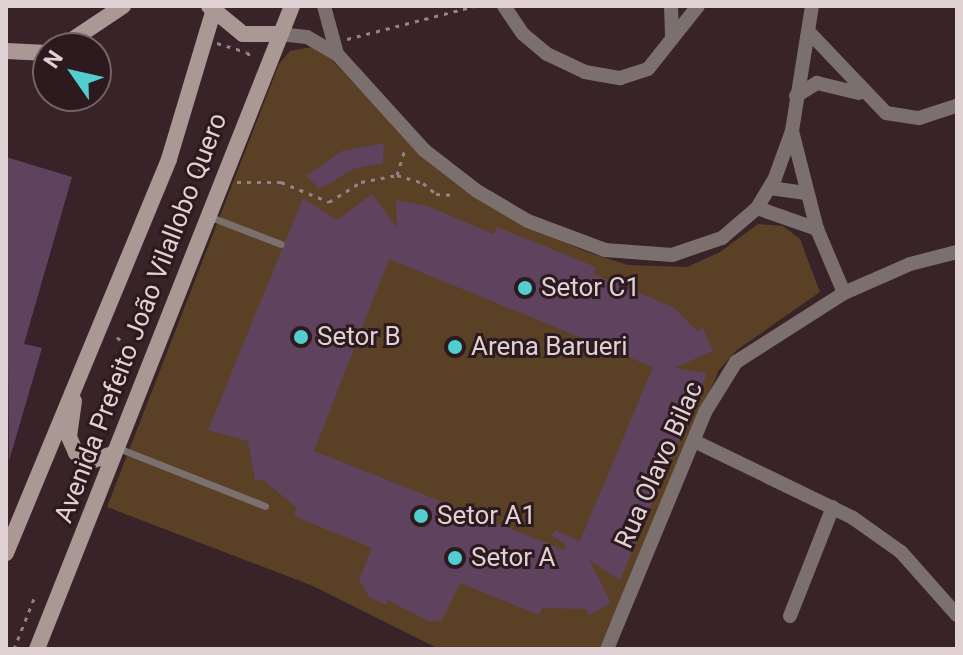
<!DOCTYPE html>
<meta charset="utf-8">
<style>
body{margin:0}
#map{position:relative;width:963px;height:655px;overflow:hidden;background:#372328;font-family:Roboto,sans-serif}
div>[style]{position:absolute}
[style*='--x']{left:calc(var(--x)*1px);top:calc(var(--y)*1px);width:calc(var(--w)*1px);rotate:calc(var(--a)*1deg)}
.green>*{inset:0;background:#5a4125}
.building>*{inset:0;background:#5f425d}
.path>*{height:3px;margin-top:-1.5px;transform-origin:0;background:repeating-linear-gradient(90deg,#938286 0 4px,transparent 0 10px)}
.service>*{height:7px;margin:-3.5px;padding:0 3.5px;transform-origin:3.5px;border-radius:3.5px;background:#7b706e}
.minor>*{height:14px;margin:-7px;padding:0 7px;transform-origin:7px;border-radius:7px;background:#7b706e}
.secondary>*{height:16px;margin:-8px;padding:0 8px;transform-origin:8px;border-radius:8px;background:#aa9894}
.dots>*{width:22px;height:22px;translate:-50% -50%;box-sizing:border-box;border:4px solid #2d1a1f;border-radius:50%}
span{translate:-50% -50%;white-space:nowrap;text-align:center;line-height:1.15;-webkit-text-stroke:6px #2d1a1f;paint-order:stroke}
.poi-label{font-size:26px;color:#dfd1d4}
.left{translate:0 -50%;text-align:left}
.street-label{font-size:26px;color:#dfd1d4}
.frame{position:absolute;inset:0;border:8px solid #dfd1d4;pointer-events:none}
.north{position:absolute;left:32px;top:32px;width:80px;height:80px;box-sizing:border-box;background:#2d1a1f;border:2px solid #746367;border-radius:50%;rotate:304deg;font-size:22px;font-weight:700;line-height:32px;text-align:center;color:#dfd1d4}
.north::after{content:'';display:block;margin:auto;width:28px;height:36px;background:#52cdd0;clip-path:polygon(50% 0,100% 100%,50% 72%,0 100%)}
</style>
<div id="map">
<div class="green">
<div style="clip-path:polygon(312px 47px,331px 59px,411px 144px,513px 219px,587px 252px,628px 265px,687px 267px,720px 252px,758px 224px,783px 226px,800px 239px,820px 292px,737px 350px,719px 370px,599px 649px,439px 649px,313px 586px,107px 507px,279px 64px,290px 51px)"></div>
</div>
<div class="building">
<div style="clip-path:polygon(384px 143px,383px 163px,353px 169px,320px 189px,306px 176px,342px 151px)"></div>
<div style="clip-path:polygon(6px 157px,72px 177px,24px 344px,42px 348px,9px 461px)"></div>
<div style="clip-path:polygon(evenodd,372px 194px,397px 228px,396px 200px,427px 206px,494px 234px,497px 227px,596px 267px,593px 274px,673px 307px,697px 331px,703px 328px,713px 351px,674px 368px,707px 373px,620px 580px,589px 560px,611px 603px,589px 615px,586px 609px,542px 608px,539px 615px,460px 583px,442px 620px,429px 622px,388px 600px,386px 605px,370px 598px,359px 580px,372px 548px,294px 516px,297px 508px,263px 480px,255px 481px,248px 441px,208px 430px,303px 198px,337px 220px,372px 194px,389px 259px,653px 367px,580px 541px,555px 530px,552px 536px,566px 545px,564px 550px,314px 451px,389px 259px)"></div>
</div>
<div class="path">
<div style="--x:347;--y:39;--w:132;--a:-14.5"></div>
<div style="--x:217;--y:43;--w:31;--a:17"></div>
<div style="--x:247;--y:52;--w:10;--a:53"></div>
<div style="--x:189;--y:165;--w:16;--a:22"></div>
<div style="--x:397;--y:175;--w:28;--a:-73"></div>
<div style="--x:237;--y:182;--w:44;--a:0"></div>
<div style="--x:281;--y:182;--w:52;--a:22.6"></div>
<div style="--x:329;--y:202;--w:38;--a:-32"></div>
<div style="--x:361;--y:182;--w:37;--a:-11"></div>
<div style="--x:397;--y:175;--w:27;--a:17"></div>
<div style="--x:423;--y:183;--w:17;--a:40"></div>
<div style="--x:436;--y:194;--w:20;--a:3"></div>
<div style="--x:117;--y:337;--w:29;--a:44"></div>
<div style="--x:14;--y:649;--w:57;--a:-68.4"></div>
</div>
<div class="service">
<div style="--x:208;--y:216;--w:78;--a:21"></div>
<div style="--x:118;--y:448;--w:158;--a:21.5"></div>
</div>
<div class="minor">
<div style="--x:324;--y:6;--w:50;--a:74.8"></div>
<div style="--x:504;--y:6;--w:34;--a:56"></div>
<div style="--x:523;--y:34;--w:31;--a:40"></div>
<div style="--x:547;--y:54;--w:42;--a:25.3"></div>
<div style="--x:585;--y:72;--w:36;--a:10"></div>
<div style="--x:620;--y:78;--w:29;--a:-18"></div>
<div style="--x:648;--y:69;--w:80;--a:-51.6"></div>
<div style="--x:671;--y:6;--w:31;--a:88"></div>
<div style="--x:812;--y:6;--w:127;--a:99.1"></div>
<div style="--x:792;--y:131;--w:101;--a:75.7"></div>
<div style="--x:817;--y:229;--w:69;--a:67.1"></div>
<div style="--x:808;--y:31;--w:113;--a:46.4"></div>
<div style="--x:886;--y:113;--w:33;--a:9"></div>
<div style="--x:919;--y:118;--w:40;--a:-18"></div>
<div style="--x:279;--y:34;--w:28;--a:6"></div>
<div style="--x:307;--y:37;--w:34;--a:30"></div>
<div style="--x:337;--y:54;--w:130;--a:47.8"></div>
<div style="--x:424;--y:150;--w:67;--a:37.7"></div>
<div style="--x:477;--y:191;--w:59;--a:30.5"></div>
<div style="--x:528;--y:221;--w:82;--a:20.6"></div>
<div style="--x:605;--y:250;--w:67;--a:4.3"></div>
<div style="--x:672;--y:255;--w:53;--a:-18.8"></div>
<div style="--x:722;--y:238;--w:46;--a:-40.6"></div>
<div style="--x:757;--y:208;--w:35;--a:-59"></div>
<div style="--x:775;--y:178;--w:50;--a:-70.1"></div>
<div style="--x:796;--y:96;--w:25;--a:-32"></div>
<div style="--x:817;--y:83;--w:43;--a:13.4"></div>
<div style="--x:770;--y:188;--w:36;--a:8"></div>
<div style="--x:757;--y:208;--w:64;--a:19.3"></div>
<div style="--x:694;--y:441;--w:177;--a:25.8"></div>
<div style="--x:853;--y:518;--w:59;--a:35.3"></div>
<div style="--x:901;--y:552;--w:84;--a:48.4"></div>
<div style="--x:790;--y:616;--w:117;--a:-68.5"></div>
<div style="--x:607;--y:649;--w:256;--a:-67.5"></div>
<div style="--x:705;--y:412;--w:59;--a:-58.2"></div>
<div style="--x:736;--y:362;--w:128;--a:-32.6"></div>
<div style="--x:844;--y:293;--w:72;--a:-23.7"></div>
<div style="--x:910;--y:264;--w:49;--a:-14.3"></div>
</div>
<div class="secondary">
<div style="--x:209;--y:6;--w:44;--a:39.5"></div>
<div style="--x:243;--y:34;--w:36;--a:0"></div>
<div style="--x:60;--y:48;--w:76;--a:-33.7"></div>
<div style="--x:6;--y:51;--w:42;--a:2.7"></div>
<div style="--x:74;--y:401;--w:36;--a:98"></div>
<div style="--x:69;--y:437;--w:17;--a:66"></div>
<div style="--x:76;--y:453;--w:19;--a:21"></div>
<div style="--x:94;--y:460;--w:20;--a:-18"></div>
<div style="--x:6;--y:553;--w:426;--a:-67.5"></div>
<div style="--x:169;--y:159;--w:160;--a:-73.3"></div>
<div style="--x:37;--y:649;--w:692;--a:-68.37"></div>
</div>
<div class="dots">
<div style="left:525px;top:288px;background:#52cdd0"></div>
<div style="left:301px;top:337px;background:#52cdd0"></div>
<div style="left:455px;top:347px;background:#52cdd0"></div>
<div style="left:421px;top:516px;background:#52cdd0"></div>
<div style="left:455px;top:558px;background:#52cdd0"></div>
</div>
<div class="poi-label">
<span class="left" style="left:541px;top:288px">Setor C1</span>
<span class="left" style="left:317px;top:337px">Setor B</span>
<span class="left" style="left:471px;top:347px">Arena Barueri</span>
<span class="left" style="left:437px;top:516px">Setor A1</span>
<span class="left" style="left:471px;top:558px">Setor A</span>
</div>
<div class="street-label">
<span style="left:141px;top:318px;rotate:-69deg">Avenida Prefeito João Vilallobo Quero</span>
<span style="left:659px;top:465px;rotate:-66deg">Rua Olavo Bilac</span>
</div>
<div class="frame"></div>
<div class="north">N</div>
</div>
